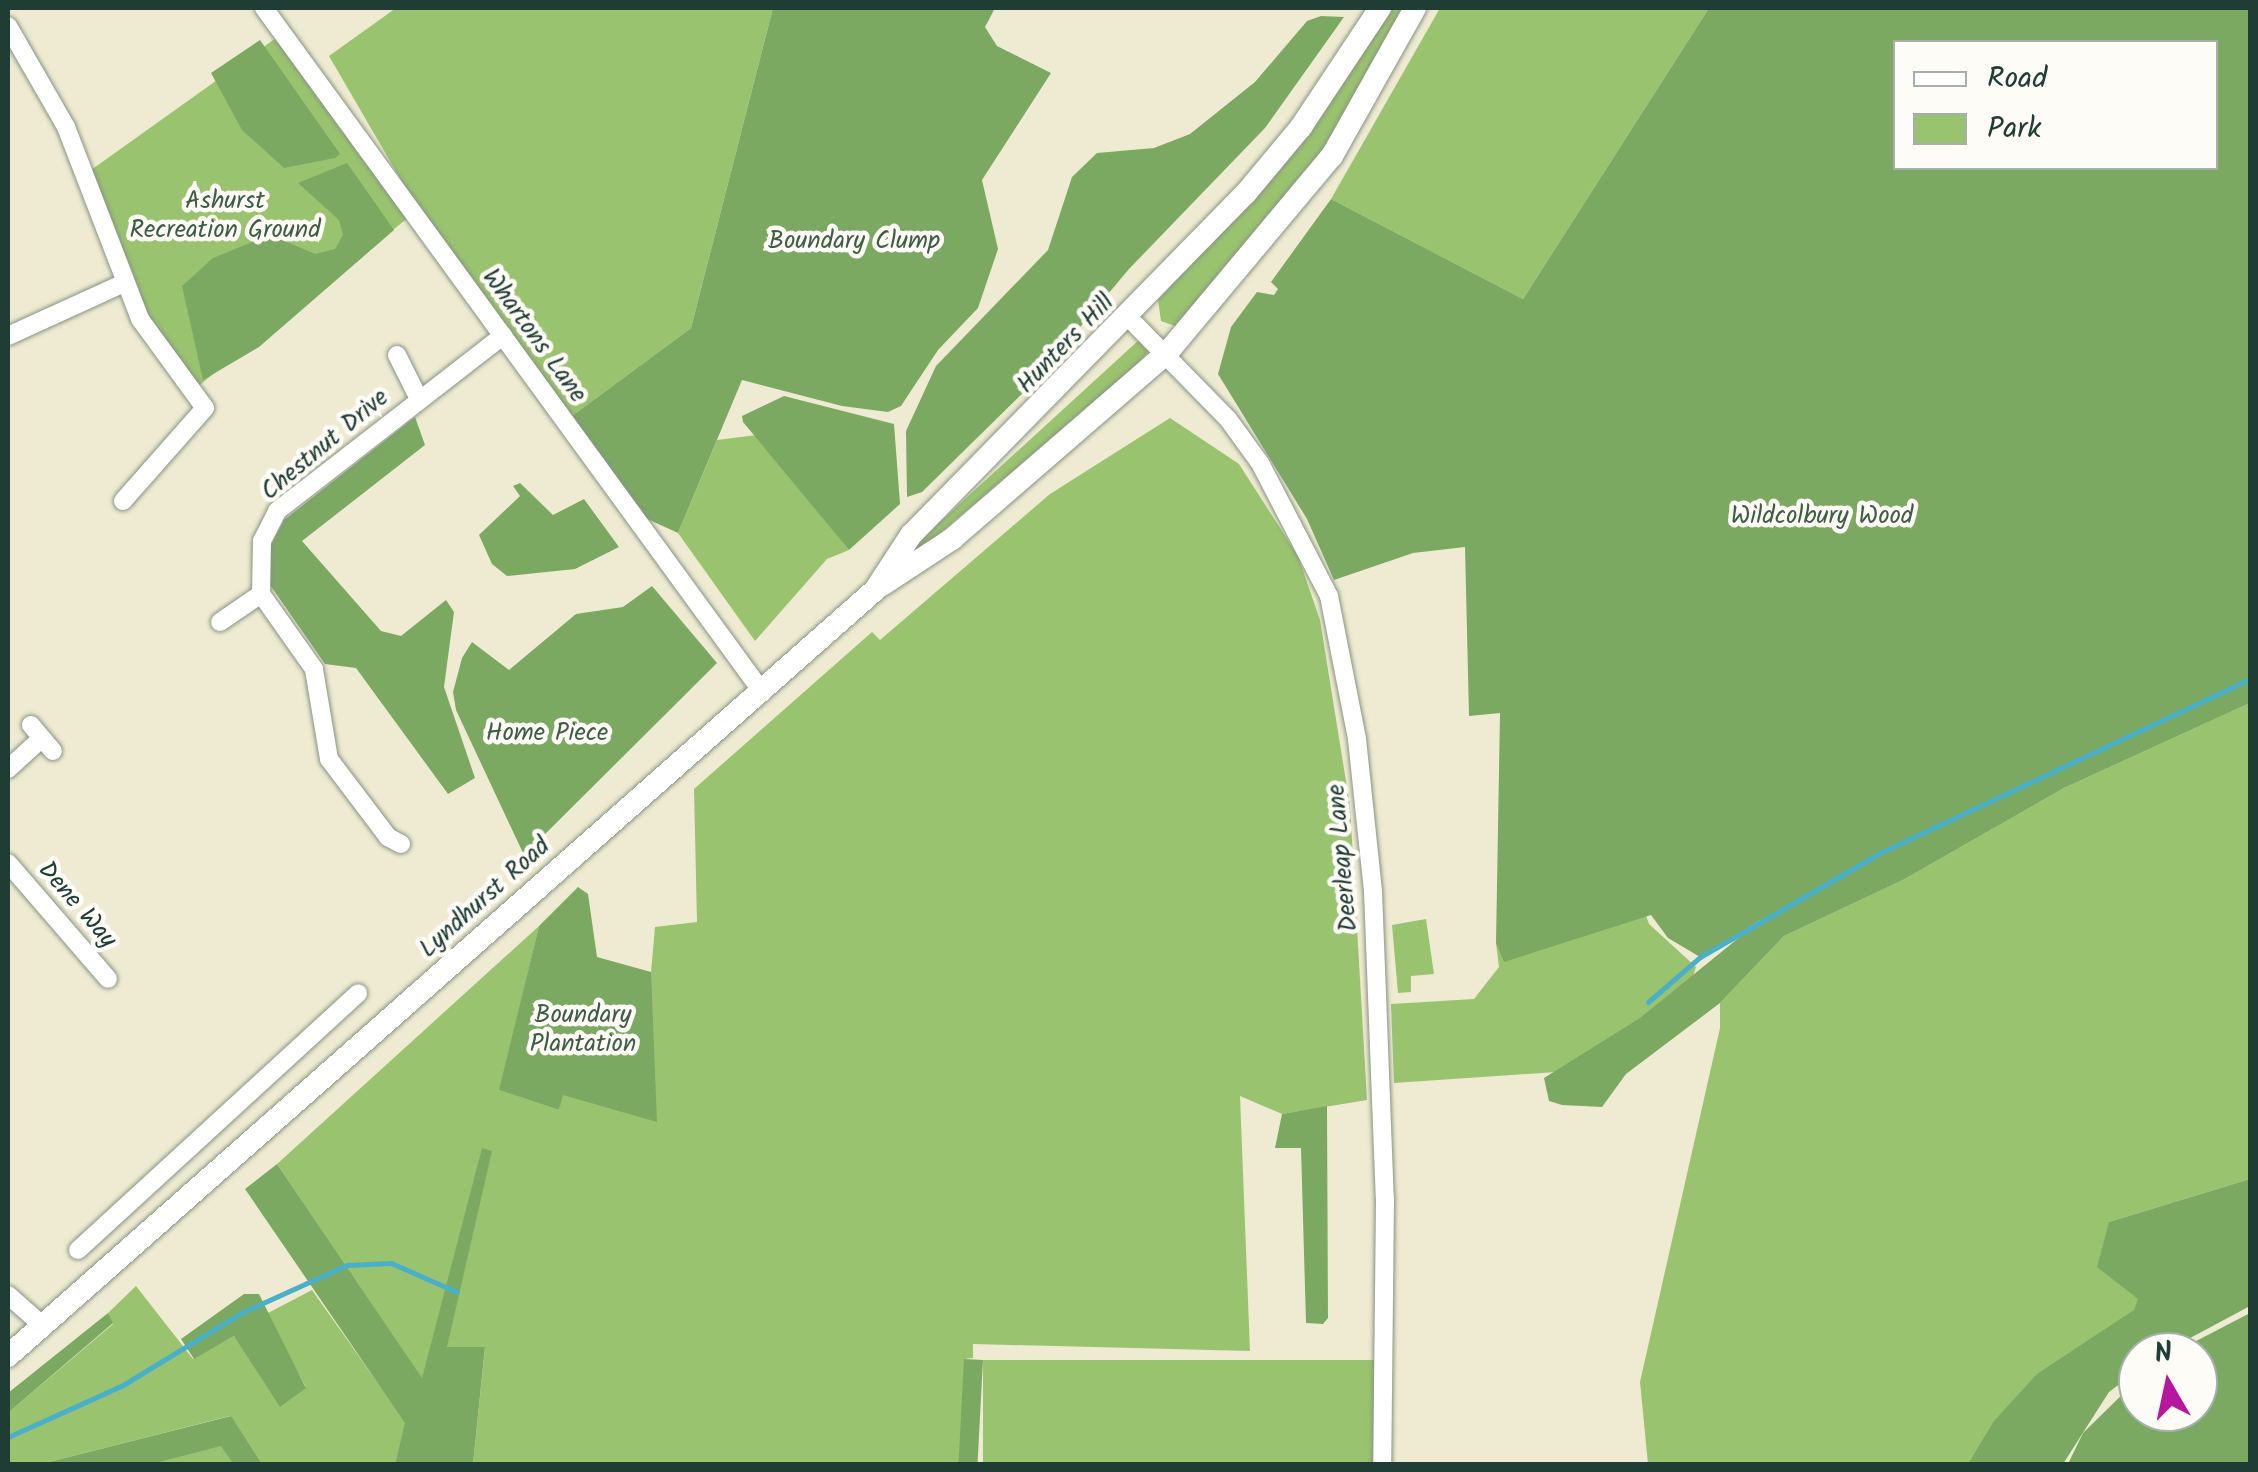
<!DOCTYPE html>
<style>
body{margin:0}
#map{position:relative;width:2258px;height:1472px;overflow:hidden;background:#efebd2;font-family:Kalam,sans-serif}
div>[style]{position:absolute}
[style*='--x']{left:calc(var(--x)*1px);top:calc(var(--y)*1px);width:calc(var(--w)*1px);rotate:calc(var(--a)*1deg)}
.green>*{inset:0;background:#9ac36f;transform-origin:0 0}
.forest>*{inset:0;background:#7ba962;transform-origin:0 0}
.stream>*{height:5px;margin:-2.5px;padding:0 2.5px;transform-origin:2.5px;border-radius:2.5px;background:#4ab0c9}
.roads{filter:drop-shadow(0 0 2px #879483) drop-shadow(0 0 2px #879483)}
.minor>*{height:18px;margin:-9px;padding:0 9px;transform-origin:9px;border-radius:9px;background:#fff}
.major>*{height:22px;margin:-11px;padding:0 11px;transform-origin:11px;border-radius:11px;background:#fff}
span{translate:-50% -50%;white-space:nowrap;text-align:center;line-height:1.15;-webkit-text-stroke:9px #fdfcf7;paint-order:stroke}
.park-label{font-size:25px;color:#3e5e43}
.street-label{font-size:25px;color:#1f3d34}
.frame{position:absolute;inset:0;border:10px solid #1f3d34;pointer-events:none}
.legend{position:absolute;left:1893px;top:40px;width:325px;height:130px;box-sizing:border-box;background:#fdfcf7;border:2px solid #a4b0a9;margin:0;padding:12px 18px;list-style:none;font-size:30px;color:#1f3d34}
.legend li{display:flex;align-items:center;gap:20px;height:50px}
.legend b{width:50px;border:2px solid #a4b0a9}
.north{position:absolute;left:2118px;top:1332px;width:100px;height:100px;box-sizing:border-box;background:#fdfcf7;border:2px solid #a4b0a9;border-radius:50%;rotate:351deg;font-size:28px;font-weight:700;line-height:40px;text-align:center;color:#1f3d34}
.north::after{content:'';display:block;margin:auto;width:35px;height:45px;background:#b5179e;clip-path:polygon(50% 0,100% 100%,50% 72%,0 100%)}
</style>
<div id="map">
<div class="green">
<div style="clip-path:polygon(396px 8px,773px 8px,691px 328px,572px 416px,408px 192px,329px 56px)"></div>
<div style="clip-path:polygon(1393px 8px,1403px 8px,1328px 142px,1260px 240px,1178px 327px,1161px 321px,1158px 300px,1294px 153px)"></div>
<div style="clip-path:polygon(1440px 8px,1709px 8px,1523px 299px,1331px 199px)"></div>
<div style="clip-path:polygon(283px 33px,414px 213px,192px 391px,140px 319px,84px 175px)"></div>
<div style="clip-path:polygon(1140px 339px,1149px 351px,1131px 371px,920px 550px,906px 553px)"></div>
<div style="clip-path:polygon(1170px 418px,1239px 464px,1298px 556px,1320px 620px,1350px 806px,1367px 1100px,1282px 1114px,1240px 1096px,1250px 1351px,973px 1344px,973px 1358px,964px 1359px,966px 1464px,473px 1464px,485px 1348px,432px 1348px,422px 1379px,277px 1164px,539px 926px,500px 1090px,559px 1110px,562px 1095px,651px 972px,655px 927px,697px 922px,694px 789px,872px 632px,880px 640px,1050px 494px)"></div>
<div style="clip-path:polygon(757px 435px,849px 550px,827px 559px,755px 641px,678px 533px,717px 440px)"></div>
<div style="clip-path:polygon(2250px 703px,2250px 1179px,2109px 1222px,2139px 1299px,2134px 1311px,2038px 1373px,1968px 1464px,1648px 1464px,1640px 1382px,1720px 1028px,1720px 1003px,1784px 936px,1903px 880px,2064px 788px)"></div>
<div style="clip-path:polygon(1642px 904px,1649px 924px,1696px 967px,1682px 1011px,1585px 1070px,1394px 1083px,1391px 1004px,1474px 999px,1499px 967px,1496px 943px)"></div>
<div style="clip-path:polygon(1426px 919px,1434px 974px,1411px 976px,1411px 992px,1398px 993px,1392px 925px)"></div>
<div style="clip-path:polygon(136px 1286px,193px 1359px,234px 1336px,306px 1387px,266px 1314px,312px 1290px,406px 1423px,395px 1464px,262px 1464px,230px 1416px,41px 1464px,8px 1464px,8px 1413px,113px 1324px,108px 1313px)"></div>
<div style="left:983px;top:1360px;width:391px;height:104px"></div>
<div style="clip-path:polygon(221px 1445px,233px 1464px,152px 1464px)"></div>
</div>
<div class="forest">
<div style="clip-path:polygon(773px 8px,995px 8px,985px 27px,997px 46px,1051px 73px,982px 180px,998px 249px,978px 308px,938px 350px,901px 406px,888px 412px,842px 406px,742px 380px,678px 533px,643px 517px,572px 416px,691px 328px)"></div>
<div style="clip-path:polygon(evenodd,1709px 8px,2250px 8px,2250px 703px,2064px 788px,1903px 880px,1784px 936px,1720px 1003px,1626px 1074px,1602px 1107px,1562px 1105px,1549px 1101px,1544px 1078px,1640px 1018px,1762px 919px,1700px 957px,1668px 938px,1651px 915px,1504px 962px,1496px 943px,1500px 713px,1469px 716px,1465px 547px,1413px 553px,1334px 580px,1307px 519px,1218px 374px,1231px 327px,1257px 292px,1274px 295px,1278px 289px,1271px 282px,1331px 199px,1523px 299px,1709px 8px,1896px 42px,2216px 42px,2216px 168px,1896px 168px,1896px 42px)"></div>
<div style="clip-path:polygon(1321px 16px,1344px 17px,1265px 128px,1129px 269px,1034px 382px,922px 492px,907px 497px,906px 431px,936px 366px,1048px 250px,1072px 177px,1097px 153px,1154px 148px,1190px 134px,1255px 82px,1307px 21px)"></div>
<div style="clip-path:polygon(260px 40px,340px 154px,335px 158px,284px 168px,242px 130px,211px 73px)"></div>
<div style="clip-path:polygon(347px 163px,394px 230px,259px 347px,203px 380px,182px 286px,213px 258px,260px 239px,280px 239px,315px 254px,335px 249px,343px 235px,339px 220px,298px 183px)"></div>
<div style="clip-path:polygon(784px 396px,894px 424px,900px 504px,849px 550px,743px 422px,742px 416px)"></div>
<div style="clip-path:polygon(415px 417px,425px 445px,302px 541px,381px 631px,401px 636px,446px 600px,454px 612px,444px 687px,475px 778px,448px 794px,356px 668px,325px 664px,268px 582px,269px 549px,284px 520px)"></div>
<div style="clip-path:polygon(520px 483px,553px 515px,584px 499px,619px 547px,575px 569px,507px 576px,492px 564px,479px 535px,520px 496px,513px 486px)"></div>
<div style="clip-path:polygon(652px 586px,717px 663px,524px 855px,456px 710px,453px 692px,462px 658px,472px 642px,509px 670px,576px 614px,623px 607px)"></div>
<div style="clip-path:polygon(578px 887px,588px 894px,597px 957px,651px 972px,657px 1122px,563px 1095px,559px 1110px,499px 1090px,539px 926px)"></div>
<div style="clip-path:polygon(1327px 1106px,1328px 1318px,1323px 1324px,1306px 1323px,1301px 1148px,1275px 1148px,1282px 1114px)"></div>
<div style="clip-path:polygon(482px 1148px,492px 1151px,447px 1347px,485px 1347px,473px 1464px,395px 1464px,405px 1423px,245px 1189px,277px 1164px,422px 1378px)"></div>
<div style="clip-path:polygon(2250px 1179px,2250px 1306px,2164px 1352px,2138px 1352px,2138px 1370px,2109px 1392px,2063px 1464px,1968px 1464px,1994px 1421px,2038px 1373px,2134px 1310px,2138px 1299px,2097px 1267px,2109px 1222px)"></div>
<div style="clip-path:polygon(244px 1294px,259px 1294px,306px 1388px,280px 1407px,234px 1336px,194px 1359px,181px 1339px)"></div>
<div style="clip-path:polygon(108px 1313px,113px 1323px,8px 1413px,8px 1393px)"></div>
<div style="clip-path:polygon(2250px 1313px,2250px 1464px,2068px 1464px,2083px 1433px,2138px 1379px,2138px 1412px,2198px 1412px,2198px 1352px,2175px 1352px)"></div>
<div style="left:964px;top:1359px;width:19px;height:105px;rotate:3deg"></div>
<div style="clip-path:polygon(231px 1416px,262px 1464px,233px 1464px,221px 1446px,152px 1464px,41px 1464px)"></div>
</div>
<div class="stream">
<div style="--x:1648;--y:1002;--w:69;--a:-40.9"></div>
<div style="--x:1700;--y:957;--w:210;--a:-30"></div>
<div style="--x:1882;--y:852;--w:407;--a:-25.2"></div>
<div style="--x:8;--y:1437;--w:126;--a:-24.3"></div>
<div style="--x:123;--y:1385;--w:138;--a:-31.4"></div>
<div style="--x:241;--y:1313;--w:116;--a:-24.4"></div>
<div style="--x:347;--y:1265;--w:44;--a:-2.6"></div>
<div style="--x:391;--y:1263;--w:72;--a:23.7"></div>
</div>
<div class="roads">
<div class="minor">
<div style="--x:264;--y:8;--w:847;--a:53.93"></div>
<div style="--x:8;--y:26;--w:116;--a:60.1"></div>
<div style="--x:66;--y:127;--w:206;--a:68.9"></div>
<div style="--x:140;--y:319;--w:110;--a:53.9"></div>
<div style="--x:205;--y:408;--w:124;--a:131.4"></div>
<div style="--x:1129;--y:318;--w:141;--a:45.6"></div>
<div style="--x:1228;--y:419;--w:54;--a:54"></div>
<div style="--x:1260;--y:463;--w:150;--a:62.6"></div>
<div style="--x:1329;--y:596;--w:146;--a:78.9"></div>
<div style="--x:1357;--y:739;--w:153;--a:84"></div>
<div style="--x:1373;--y:891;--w:308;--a:87.8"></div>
<div style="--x:1385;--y:1199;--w:265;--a:90.6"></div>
<div style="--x:8;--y:336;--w:125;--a:-24.5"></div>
<div style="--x:397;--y:355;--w:49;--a:63.4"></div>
<div style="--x:220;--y:622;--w:50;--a:-34.3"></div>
<div style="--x:31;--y:725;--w:34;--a:50"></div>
<div style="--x:8;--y:769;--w:46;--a:-42.4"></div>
<div style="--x:401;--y:844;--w:15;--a:-152"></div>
<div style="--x:388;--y:837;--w:98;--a:-127.1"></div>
<div style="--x:329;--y:759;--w:91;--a:-99.5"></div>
<div style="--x:314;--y:669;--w:92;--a:-125.2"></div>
<div style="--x:261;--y:594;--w:53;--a:-88.9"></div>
<div style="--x:262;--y:541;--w:34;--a:-63"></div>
<div style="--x:277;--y:511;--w:286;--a:-37.8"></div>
<div style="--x:8;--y:863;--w:153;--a:49.2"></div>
<div style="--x:78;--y:1250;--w:380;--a:-42.5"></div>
<div style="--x:8;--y:1295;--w:47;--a:41.5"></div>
</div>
<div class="major">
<div style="--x:882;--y:585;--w:84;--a:-33.3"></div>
<div style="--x:952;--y:539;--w:284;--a:-40.9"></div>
<div style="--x:1167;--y:353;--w:257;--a:-50.1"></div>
<div style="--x:1332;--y:156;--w:170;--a:-60.7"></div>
<div style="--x:8;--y:1356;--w:1157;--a:-41.46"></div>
<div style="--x:875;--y:590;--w:66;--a:-56.8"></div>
<div style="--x:911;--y:535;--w:479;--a:-45.6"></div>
<div style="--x:1246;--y:193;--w:86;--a:-50.2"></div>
<div style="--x:1301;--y:127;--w:143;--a:-56.4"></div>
</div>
</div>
<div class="park-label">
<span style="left:225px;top:216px">Ashurst<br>Recreation Ground</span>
<span style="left:854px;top:241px">Boundary Clump</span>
<span style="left:1822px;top:516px">Wildcolbury Wood</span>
<span style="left:547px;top:733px">Home Piece</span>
<span style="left:583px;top:1030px">Boundary<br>Plantation</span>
</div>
<div class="street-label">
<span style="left:534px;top:336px;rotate:54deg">Whartons Lane</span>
<span style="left:1066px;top:344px;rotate:-46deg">Hunters Hill</span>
<span style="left:325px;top:445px;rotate:-40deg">Chestnut Drive</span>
<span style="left:1343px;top:858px;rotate:-95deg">Deerleap Lane</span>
<span style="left:485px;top:898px;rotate:-42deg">Lyndhurst Road</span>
<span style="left:77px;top:905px;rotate:49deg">Dene Way</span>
</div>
<div class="frame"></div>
<ul class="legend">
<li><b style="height:12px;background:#fff"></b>Road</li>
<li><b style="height:28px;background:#9ac36f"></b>Park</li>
</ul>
<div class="north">N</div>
</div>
